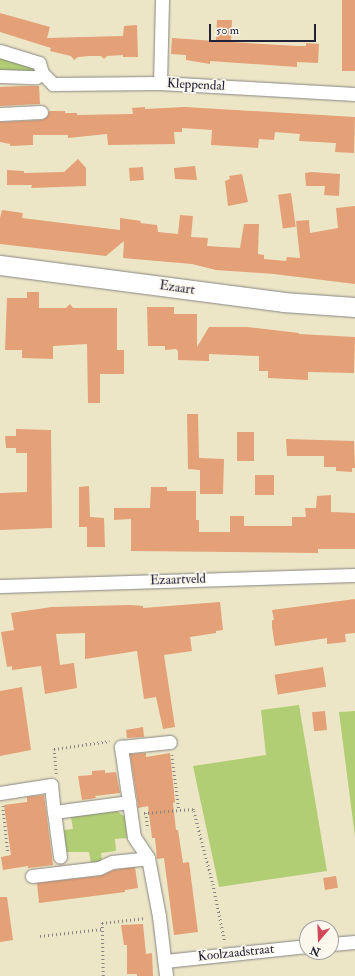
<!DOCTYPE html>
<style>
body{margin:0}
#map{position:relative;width:355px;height:976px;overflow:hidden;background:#ece6c7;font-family:"IM FELL Double Pica",serif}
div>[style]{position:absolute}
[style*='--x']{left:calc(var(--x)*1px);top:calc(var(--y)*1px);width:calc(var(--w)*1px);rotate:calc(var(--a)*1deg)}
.green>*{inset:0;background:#b2ce74}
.building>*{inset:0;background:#e4a076;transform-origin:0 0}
.path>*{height:2.5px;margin-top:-1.25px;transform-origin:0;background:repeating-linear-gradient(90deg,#878481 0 1px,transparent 0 4px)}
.roads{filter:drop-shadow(0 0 1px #878481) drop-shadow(0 0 1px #878481)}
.street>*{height:13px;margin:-6.5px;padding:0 6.5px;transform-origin:6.5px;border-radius:6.5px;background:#fff}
.secondary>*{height:19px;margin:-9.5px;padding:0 9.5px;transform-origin:9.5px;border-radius:9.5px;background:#fff}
span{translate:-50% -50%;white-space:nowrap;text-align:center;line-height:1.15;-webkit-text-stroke:3.5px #fbf7ec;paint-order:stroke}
.street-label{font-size:13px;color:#22223b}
.north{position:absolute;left:299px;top:920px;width:40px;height:40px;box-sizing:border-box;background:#fbf7ec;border:1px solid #a4a2a5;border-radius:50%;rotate:199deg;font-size:11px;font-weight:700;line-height:16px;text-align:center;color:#22223b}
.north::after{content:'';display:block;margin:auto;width:14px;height:18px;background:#d1495b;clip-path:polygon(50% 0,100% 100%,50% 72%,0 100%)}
.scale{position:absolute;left:209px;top:24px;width:107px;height:18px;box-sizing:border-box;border:2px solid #22223b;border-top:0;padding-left:5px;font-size:12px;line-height:14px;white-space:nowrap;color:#22223b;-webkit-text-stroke:3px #fbf7ec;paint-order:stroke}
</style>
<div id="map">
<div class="green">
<div style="clip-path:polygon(0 56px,34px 66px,35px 70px,29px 73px,0 72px)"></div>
<div style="clip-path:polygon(299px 705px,327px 871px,219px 887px,193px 766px,266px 755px,261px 710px)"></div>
<div style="clip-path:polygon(355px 711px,355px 837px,339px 712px)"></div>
<div style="clip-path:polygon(117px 811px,125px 817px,127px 838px,115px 839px,116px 851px,101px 853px,102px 861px,91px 863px,89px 852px,66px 852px,64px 830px,73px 829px,71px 817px)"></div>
</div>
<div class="building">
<div style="left:342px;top:0;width:13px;height:71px"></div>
<div style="clip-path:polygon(0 13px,50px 27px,47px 38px,123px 36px,124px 26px,137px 25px,138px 57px,123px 57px,123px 55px,107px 56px,104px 59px,101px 56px,90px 56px,78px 57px,74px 60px,71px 56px,50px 51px,51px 48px,0 32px)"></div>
<div style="clip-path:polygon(217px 20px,232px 20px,231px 42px,297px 46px,306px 46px,306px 43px,319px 44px,318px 63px,297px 62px,297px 67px,210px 61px,210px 64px,186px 60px,186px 55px,171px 54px,172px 38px,216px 41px)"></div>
<div style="clip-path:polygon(23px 86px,39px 86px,40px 104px,0 106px,0 87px)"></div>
<div style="clip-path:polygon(145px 107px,145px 109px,185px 107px,355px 117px,354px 153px,335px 152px,336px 143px,299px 141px,300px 134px,275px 132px,274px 140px,259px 139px,258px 148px,211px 145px,212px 130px,182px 128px,182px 132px,174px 132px,175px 144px,108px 145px,107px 134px,68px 138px,68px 135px,33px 135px,33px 145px,10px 146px,10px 144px,0 142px,0 122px,42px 120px,48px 116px,49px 111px,65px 111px,65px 113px,77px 113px,77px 115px,133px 114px,132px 108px)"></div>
<div style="clip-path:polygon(78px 159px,86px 168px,86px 186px,31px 188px,32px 185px,7px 185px,7px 170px,24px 171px,24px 173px,64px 172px)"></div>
<div style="clip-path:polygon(195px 166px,197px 180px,175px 179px,174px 168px)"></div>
<div style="left:143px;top:167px;width:13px;height:14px;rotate:86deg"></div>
<div style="clip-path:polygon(312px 172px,340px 174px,339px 196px,324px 195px,325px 186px,306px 186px,305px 173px)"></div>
<div style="clip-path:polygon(242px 174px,248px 202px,228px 206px,225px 181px,230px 179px,229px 176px)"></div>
<div style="left:291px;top:193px;width:34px;height:13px;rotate:82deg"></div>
<div style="clip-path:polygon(355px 206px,355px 284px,274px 274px,216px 270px,192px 264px,123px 258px,124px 241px,106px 256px,0 244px,0 218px,2px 210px,23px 213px,22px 218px,120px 230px,120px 218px,141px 221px,140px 223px,157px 225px,158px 232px,178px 234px,180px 215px,193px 216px,191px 237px,208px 238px,207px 246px,240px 248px,244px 224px,259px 224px,258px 254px,264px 255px,264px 259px,286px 261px,287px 257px,300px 258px,296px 221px,309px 220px,310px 233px,338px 228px,336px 208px)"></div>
<div style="clip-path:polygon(27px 292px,39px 292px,39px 308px,66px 308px,70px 304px,73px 308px,117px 308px,117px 350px,124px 350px,124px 374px,100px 374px,100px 403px,88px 403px,87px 344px,53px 346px,53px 359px,22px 358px,22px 350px,5px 350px,7px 298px,27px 298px)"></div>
<div style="clip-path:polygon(147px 307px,174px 307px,174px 314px,197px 314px,197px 347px,209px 327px,247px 327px,299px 333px,299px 334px,355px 337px,354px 373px,308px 372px,308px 380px,268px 378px,268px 371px,259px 371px,259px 356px,209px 354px,209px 361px,178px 360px,178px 351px,176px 349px,165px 350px,165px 346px,148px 346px)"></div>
<div style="clip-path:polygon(187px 414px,198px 414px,199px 458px,224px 459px,223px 494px,200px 494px,200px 470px,188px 469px)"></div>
<div style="clip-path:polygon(16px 429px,51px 430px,52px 528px,0 530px,0 493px,27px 492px,27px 453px,16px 453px,16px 448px,6px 448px,5px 436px,16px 436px)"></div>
<div style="left:237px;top:432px;width:17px;height:29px"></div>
<div style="clip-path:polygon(286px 439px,354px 441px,355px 468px,352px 468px,352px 472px,336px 471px,336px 467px,324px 467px,324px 456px,287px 456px)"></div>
<div style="left:255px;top:475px;width:19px;height:20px"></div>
<div style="clip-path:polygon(89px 486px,90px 517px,104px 518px,105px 547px,87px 547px,87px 527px,79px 527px,79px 487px)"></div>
<div style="clip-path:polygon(151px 487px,167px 487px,167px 491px,196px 491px,196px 520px,199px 520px,199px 532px,230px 532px,230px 516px,244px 516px,244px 526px,292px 526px,292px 517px,306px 517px,305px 508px,316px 508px,317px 496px,331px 495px,331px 512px,355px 513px,355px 549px,318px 549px,318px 553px,131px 551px,131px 519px,114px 520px,114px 508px,150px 508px)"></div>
<div style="clip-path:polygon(355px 599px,355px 633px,345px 634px,346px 642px,327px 644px,327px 638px,275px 646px,272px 627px,272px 620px,274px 620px,272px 610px)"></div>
<div style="clip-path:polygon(220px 602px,223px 630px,216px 631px,216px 633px,190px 637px,192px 651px,164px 655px,175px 727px,163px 729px,156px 697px,144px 699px,137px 651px,85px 659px,85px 633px,56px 634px,60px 665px,74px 663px,77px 688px,45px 694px,41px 666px,12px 670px,12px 666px,7px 667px,1px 632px,14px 630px,11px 613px,52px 607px,130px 605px,143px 606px,143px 608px)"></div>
<div style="left:323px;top:667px;width:20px;height:49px;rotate:81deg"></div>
<div style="clip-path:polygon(22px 687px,31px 750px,0 756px,0 691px)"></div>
<div style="left:325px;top:711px;width:19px;height:13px;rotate:84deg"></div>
<div style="clip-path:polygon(143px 727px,144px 737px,127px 738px,126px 730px)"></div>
<div style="clip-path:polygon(146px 753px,146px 757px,170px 753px,175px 802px,173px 803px,176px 830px,178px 830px,183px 863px,189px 862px,198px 932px,174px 935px,164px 858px,157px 859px,155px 838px,152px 838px,148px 806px,138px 808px,138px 805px,130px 754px)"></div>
<div style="clip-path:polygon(105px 770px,105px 773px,116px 772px,120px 793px,95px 796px,96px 798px,82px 800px,78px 776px,92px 775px,92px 771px)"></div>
<div style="clip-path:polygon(44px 795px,53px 865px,28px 868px,28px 866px,3px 870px,1px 857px,11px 855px,4px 805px,27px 802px,27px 797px)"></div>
<div style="clip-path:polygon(135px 867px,138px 888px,125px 890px,125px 892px,39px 903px,37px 883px,100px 876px,114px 870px)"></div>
<div style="left:336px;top:876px;width:12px;height:13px;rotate:81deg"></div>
<div style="clip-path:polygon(0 897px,7px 897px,13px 940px,0 942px)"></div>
<div style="clip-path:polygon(143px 924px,146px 954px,152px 953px,153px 976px,137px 976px,137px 974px,127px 974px,127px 945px,124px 945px,121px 925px)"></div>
</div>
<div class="path">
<div style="--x:172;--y:755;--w:55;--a:82.7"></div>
<div style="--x:56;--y:774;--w:25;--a:-95"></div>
<div style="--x:54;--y:749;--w:56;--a:-8.3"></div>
<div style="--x:3;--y:806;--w:47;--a:83.9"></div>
<div style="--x:144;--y:813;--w:49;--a:-4.7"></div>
<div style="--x:193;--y:809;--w:2;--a:63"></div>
<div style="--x:194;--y:811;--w:75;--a:75.4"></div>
<div style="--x:213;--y:884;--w:59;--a:78.3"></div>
<div style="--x:146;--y:813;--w:16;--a:83"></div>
<div style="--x:40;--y:936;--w:62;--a:-6.4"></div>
<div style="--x:103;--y:976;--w:53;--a:-91.1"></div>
<div style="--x:102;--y:923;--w:44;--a:-6.5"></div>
</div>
<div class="roads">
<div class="street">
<div style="--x:0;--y:51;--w:41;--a:17.1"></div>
<div style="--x:39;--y:63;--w:10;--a:73"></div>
<div style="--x:42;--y:73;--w:16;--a:45"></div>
<div style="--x:53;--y:84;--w:107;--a:-0.5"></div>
<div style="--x:160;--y:83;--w:195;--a:3.2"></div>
<div style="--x:0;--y:76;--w:36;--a:2"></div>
<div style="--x:36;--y:77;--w:7;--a:-34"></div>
<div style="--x:160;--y:83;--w:83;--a:-88.6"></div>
<div style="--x:0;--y:114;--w:41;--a:-2.8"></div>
<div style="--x:0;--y:586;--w:355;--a:-1.8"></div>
<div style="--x:0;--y:793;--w:52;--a:-8.9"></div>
<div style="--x:51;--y:785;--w:27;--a:84"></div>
<div style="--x:54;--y:812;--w:76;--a:-7.6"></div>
<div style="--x:129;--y:802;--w:35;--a:82"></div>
<div style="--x:134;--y:837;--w:25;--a:56"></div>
<div style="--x:148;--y:858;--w:59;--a:79.3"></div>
<div style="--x:159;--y:916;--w:60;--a:83.3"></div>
<div style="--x:129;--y:802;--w:56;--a:-98.3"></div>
<div style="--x:121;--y:747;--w:49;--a:-5.8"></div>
<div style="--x:54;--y:812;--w:45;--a:82.4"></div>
<div style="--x:32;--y:876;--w:67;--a:-6.8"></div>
<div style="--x:99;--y:868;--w:14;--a:-25"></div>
<div style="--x:112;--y:862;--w:36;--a:-6"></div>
<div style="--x:331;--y:944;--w:24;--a:-5"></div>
<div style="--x:165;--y:961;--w:143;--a:-6"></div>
</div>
<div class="secondary">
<div style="--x:0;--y:265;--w:285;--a:7.4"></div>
<div style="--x:283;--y:302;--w:72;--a:4"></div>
</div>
</div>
<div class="street-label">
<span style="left:196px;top:85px;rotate:3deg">Kleppendal</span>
<span style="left:177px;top:288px;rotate:8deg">Ezaart</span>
<span style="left:178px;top:580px;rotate:-2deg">Ezaartveld</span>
<span style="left:236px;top:953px;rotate:-6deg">Koolzaadstraat</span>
</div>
<div class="north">N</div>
<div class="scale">50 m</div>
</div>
